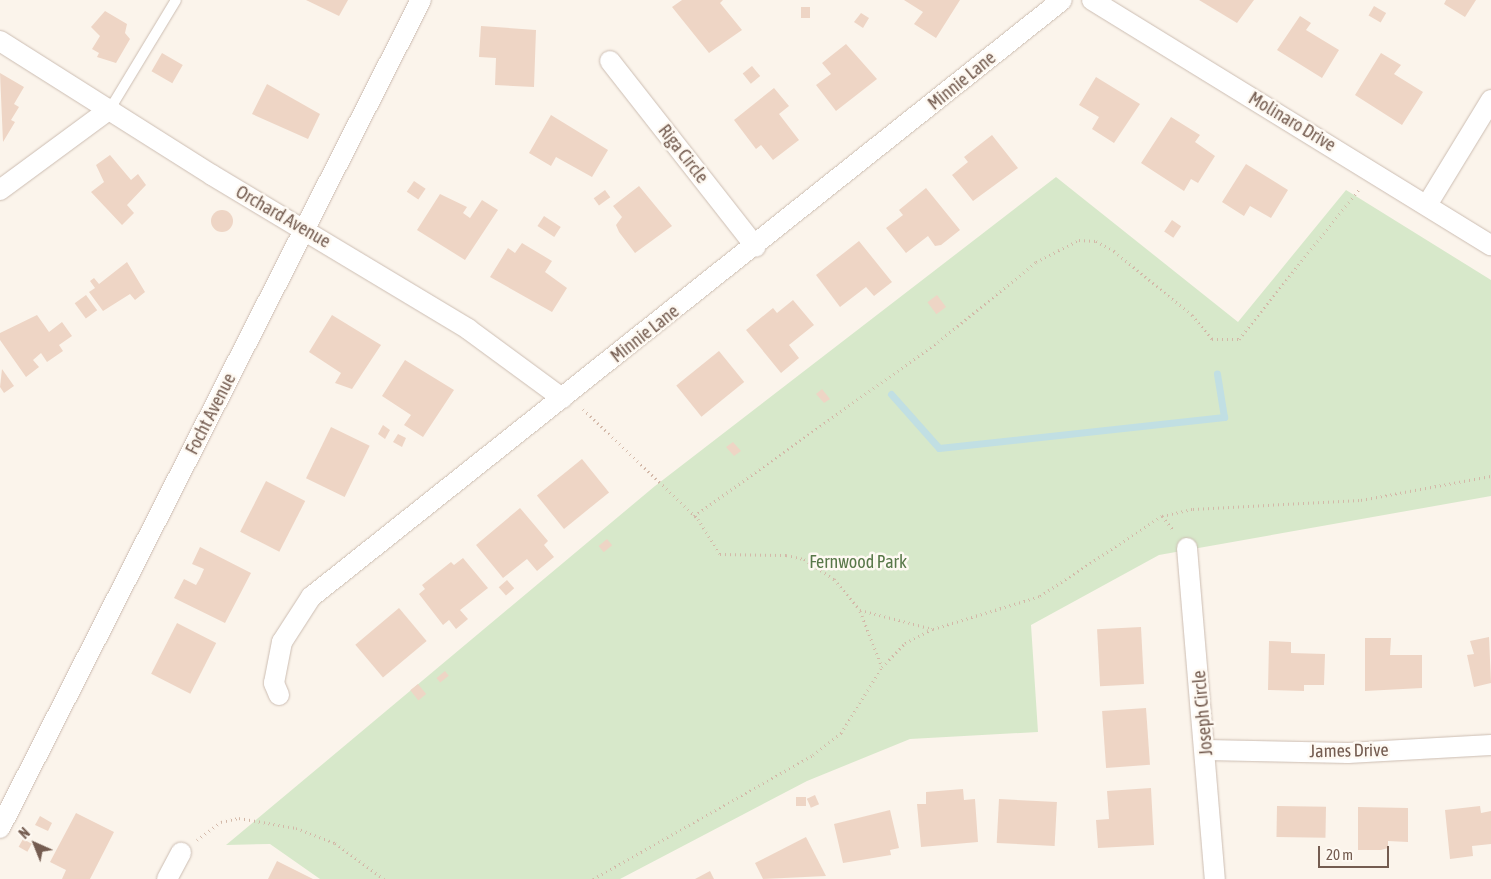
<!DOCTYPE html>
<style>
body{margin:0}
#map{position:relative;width:1491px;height:879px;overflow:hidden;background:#fbf4eb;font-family:"Asap Condensed",sans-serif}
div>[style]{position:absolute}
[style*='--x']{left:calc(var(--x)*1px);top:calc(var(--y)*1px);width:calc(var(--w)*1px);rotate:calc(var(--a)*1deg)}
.green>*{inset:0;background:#d7e8ca}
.stream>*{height:7px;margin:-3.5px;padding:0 3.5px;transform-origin:3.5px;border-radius:3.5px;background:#c1dfe3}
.building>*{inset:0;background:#eed5c5;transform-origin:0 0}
.round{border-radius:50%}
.path>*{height:3px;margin-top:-1.5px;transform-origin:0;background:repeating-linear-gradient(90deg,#d3b8a8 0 1px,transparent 0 5px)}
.roads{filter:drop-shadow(0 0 1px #ccbdb2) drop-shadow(0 0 1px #ccbdb2)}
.service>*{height:10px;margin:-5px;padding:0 5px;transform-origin:5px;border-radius:5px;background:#fff}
.minor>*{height:20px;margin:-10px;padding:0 10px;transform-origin:10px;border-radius:10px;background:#fff}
span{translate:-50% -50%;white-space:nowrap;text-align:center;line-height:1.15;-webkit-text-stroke:5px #fef9f2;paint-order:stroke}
.street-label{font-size:18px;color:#745c50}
.park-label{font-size:18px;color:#587849}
.north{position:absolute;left:10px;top:819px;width:50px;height:50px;-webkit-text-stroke:4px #fef9f2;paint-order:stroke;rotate:316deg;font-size:14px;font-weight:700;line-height:20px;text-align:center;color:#745c50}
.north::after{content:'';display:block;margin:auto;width:18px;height:22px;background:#745c50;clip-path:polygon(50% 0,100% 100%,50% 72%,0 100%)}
.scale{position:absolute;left:1318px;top:846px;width:71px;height:22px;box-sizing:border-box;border:2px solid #745c50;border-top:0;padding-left:6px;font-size:15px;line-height:18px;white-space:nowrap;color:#745c50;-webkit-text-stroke:4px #fef9f2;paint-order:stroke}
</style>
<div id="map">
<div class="green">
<div style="clip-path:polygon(1056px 177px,1238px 322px,1346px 190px,1491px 280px,1491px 496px,1159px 555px,1031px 625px,1038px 732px,910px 739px,807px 781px,620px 879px,320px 879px,270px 844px,226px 845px,655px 486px)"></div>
</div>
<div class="stream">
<div style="--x:891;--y:394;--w:72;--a:48.4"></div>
<div style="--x:939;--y:448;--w:287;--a:-6.2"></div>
<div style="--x:1224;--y:417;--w:44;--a:-99.2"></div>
</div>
<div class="building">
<div style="clip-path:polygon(306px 0,348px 0,339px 16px)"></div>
<div style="clip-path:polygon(682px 0,723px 0,720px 3px,742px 30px,709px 53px,672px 7px)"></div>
<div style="clip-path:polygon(904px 0,960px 0,936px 38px,914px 24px,923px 12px)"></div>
<div style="clip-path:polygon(1199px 0,1254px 0,1237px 23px)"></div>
<div style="clip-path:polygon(1446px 0,1476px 0,1465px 17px,1444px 4px)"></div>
<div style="left:1374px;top:6px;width:14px;height:11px;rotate:30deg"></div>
<div style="left:801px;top:7px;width:9px;height:11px"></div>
<div style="clip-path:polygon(105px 11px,127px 24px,125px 33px,130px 39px,116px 63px,97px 57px,99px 53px,92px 49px,100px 36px,91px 27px)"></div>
<div style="clip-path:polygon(861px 13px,869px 18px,863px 28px,854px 22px)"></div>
<div style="clip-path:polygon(1300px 16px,1311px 23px,1306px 30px,1339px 50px,1322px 78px,1277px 50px)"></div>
<div style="clip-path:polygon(481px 26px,536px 30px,534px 87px,495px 85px,496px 58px,479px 57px)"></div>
<div style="clip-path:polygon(846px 44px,877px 79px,836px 111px,816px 85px,831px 74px,822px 63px)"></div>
<div style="left:162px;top:53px;width:24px;height:21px;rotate:30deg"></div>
<div style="clip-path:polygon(1381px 53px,1401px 65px,1394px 74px,1423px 92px,1402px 125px,1355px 95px)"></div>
<div style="left:752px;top:66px;width:13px;height:12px;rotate:51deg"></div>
<div style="clip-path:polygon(0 73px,24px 87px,14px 104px,19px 107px,11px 120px,15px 122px,3px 142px)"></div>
<div style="clip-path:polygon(1096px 77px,1140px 104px,1114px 143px,1092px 129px,1099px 117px,1079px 105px)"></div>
<div style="clip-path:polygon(267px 84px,320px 114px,308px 139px,252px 114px)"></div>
<div style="clip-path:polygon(774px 88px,789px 106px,779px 114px,799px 140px,773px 160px,761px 145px,756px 149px,734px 120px)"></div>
<div style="clip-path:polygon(551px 115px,608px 150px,592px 177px,556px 157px,551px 166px,529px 153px)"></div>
<div style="clip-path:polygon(1171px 117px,1200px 135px,1195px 142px,1215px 156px,1198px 183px,1191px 179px,1184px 191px,1141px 163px)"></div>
<div style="clip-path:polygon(992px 135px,1018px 168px,973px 201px,952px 175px,968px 162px,964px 157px)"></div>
<div style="clip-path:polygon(110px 155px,131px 180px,138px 174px,146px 185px,127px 205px,134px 213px,122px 225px,91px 192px,104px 182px,96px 165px)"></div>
<div style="clip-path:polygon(1246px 164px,1288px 190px,1271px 218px,1250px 206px,1244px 216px,1222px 202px)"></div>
<div style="left:414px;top:181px;width:14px;height:13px;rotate:34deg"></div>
<div style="clip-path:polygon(639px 186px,672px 226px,635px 253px,619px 232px,616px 225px,622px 217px,613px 206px)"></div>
<div style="clip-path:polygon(926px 188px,960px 230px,941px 245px,935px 246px,928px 236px,906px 253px,886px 228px,903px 215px,899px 210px)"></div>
<div style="left:605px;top:190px;width:9px;height:14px;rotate:54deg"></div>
<div style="clip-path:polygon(440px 194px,467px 207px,463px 213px,470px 218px,482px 200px,498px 210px,465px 260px,417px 230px)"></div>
<div class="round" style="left:211px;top:210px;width:22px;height:22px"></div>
<div style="left:544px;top:216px;width:20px;height:12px;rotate:33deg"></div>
<div style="left:1172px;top:220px;width:11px;height:14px;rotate:34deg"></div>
<div style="clip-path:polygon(859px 241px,892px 282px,874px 296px,866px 287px,840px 307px,816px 275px)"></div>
<div style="clip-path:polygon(522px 243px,552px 261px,545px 272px,567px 288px,552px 312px,490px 277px,508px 248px,515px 253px)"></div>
<div style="clip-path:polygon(127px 262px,145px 292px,135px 300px,130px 294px,103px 311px,89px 292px,95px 288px,90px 281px,94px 278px,99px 284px)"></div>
<div style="left:86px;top:295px;width:19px;height:14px;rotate:54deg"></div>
<div style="left:937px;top:295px;width:15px;height:12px;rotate:53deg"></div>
<div style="clip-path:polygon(793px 300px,814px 325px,789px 345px,799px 358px,781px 373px,746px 330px,773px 308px,777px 313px)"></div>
<div style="clip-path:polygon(37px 315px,49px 332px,62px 322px,72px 336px,59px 345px,63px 351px,47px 362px,41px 353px,33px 360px,39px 367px,26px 377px,0 340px,0 333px)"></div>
<div style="clip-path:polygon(332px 315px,381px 345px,352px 389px,335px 383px,341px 373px,309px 352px)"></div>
<div style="left:719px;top:351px;width:40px;height:55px;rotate:51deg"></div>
<div style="clip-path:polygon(405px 360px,454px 390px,423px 437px,404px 425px,411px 415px,382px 396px)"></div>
<div style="clip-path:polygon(2px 369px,14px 386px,4px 393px,0 387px)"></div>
<div style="clip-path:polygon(822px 389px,830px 399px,824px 403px,816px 394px)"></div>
<div style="clip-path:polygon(383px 425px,390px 430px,385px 439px,378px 434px)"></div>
<div style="left:331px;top:427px;width:43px;height:57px;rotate:26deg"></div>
<div style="clip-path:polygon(398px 434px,406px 438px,402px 447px,393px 442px)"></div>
<div style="clip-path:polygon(733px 442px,741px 451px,734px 456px,726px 447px)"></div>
<div style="left:582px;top:459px;width:43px;height:58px;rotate:51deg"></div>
<div style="left:266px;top:481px;width:44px;height:57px;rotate:27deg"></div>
<div style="clip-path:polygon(520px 508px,548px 541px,544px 545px,554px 557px,537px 571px,527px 559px,503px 578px,476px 545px)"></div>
<div style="left:607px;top:539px;width:8px;height:11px;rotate:50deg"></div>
<div style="clip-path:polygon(200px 547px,251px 573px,225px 623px,174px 598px,184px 579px,196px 585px,200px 578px,204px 569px,192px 564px)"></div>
<div style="clip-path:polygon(463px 558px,488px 588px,460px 610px,468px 619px,456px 629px,449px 620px,443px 625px,419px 594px,425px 589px,422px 585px,451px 562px,454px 565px)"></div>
<div style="left:507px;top:580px;width:11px;height:11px;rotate:49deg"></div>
<div style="left:399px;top:608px;width:43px;height:57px;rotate:50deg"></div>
<div style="left:177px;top:623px;width:44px;height:57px;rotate:27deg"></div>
<div style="left:1141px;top:627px;width:57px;height:44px;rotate:87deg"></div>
<div style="clip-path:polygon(1489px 637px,1491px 683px,1474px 687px,1467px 655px,1474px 654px,1470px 641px)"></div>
<div style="clip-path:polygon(1365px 638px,1391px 638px,1390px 655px,1422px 655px,1422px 688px,1365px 691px)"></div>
<div style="clip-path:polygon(1269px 641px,1291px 642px,1291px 653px,1325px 654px,1324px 685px,1304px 685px,1304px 691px,1268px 690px)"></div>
<div style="left:445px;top:671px;width:6px;height:11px;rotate:51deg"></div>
<div style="left:418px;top:684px;width:13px;height:10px;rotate:51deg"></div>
<div style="left:1146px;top:708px;width:57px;height:44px;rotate:86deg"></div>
<div style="clip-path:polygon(1151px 788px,1154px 845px,1098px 848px,1096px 820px,1109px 819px,1107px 791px)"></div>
<div style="clip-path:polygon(963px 789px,964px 800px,975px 799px,978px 842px,921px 847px,917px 804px,926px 804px,926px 792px)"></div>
<div style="left:815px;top:795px;width:10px;height:9px;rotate:66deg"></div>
<div style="left:796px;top:797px;width:10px;height:9px"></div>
<div style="left:999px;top:799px;width:58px;height:44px;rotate:3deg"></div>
<div style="left:1277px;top:806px;width:49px;height:31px;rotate:1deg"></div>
<div style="clip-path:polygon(1480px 806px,1481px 813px,1491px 811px,1491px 844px,1472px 846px,1473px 856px,1450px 859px,1445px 810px)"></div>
<div style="clip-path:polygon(1358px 807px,1408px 808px,1408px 842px,1388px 841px,1388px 848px,1381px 850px,1358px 850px)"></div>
<div style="clip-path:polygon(890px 810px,899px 848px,890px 850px,891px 855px,843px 863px,834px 824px)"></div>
<div style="clip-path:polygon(76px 813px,114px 832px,90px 879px,62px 879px,66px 870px,50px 862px)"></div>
<div style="clip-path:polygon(40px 816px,52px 823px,48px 831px,35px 825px)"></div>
<div style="clip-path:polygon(806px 837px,826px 876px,763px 879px,755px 863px)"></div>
<div style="left:23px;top:839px;width:10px;height:9px;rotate:29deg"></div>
<div style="clip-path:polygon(277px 861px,313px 879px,268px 879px)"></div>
<div style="clip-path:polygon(710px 871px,714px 879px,695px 879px)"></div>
</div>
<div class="path">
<div style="--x:583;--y:409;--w:159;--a:43.7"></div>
<div style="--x:698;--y:519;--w:41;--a:57.8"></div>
<div style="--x:720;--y:554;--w:66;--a:0.9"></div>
<div style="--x:786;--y:555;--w:18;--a:13"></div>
<div style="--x:804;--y:559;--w:36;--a:34"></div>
<div style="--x:834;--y:579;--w:40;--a:50"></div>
<div style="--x:860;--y:610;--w:75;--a:14.6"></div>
<div style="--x:694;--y:516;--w:300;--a:-35.5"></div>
<div style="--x:938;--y:342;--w:127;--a:-39.2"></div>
<div style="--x:1036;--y:262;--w:48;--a:-27.1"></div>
<div style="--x:1079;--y:240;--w:17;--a:3"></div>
<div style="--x:1096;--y:241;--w:21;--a:29"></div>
<div style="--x:1114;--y:251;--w:101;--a:39.4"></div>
<div style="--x:1192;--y:315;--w:31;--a:50"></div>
<div style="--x:1212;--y:339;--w:27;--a:0"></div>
<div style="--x:1239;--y:339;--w:192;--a:-51.3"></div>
<div style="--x:1162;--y:516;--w:19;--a:51"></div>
<div style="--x:860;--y:611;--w:60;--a:68.6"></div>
<div style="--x:197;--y:840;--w:30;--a:-37"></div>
<div style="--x:221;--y:822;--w:18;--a:-13"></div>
<div style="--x:239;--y:818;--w:58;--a:10"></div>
<div style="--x:296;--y:828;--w:42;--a:21"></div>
<div style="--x:335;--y:843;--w:61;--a:36.3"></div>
<div style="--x:593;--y:879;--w:253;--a:-29.4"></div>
<div style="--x:813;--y:755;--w:36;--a:-38"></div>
<div style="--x:841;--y:733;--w:78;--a:-58.2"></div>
<div style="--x:882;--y:667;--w:33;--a:-46"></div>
<div style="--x:905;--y:643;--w:31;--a:-27"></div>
<div style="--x:933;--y:629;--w:112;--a:-17.1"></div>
<div style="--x:1040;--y:596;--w:146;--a:-33.3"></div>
<div style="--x:1162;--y:516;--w:32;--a:-13"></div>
<div style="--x:1193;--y:509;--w:168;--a:-3.1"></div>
<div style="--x:1361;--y:500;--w:132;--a:-10.5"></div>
</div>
<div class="roads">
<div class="service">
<div style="--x:110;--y:109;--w:127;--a:-58.8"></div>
</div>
<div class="minor">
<div style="--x:1092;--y:0;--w:468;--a:31.6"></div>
<div style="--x:0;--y:41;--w:251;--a:32.3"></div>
<div style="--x:212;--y:175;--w:299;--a:31"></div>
<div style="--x:468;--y:329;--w:117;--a:36.3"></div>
<div style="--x:610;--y:61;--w:236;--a:51.9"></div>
<div style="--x:0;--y:190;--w:137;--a:-36.4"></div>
<div style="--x:1427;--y:205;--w:123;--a:-58.6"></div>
<div style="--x:1187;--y:548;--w:332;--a:85.2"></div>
<div style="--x:279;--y:695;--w:13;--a:-113"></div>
<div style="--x:274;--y:683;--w:42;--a:-79"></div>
<div style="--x:282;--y:642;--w:54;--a:-57.2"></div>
<div style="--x:311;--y:597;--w:959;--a:-38.48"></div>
<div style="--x:1206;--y:750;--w:142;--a:1.2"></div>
<div style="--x:1348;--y:753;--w:143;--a:-3.2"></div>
<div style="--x:0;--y:828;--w:929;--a:-63.05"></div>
<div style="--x:167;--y:879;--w:30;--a:-62"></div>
</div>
</div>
<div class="street-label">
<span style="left:962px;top:81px;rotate:-39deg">Minnie Lane</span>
<span style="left:1292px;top:122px;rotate:31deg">Molinaro Drive</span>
<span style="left:683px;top:154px;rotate:52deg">Riga Circle</span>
<span style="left:283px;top:217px;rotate:30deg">Orchard Avenue</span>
<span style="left:645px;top:334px;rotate:-38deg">Minnie Lane</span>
<span style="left:211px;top:414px;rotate:-63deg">Focht Avenue</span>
<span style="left:1203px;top:713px;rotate:-95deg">Joseph Circle</span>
<span style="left:1349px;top:751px;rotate:-1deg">James Drive</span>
</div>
<div class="park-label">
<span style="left:858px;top:562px">Fernwood Park</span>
</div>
<div class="north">N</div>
<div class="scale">20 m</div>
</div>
